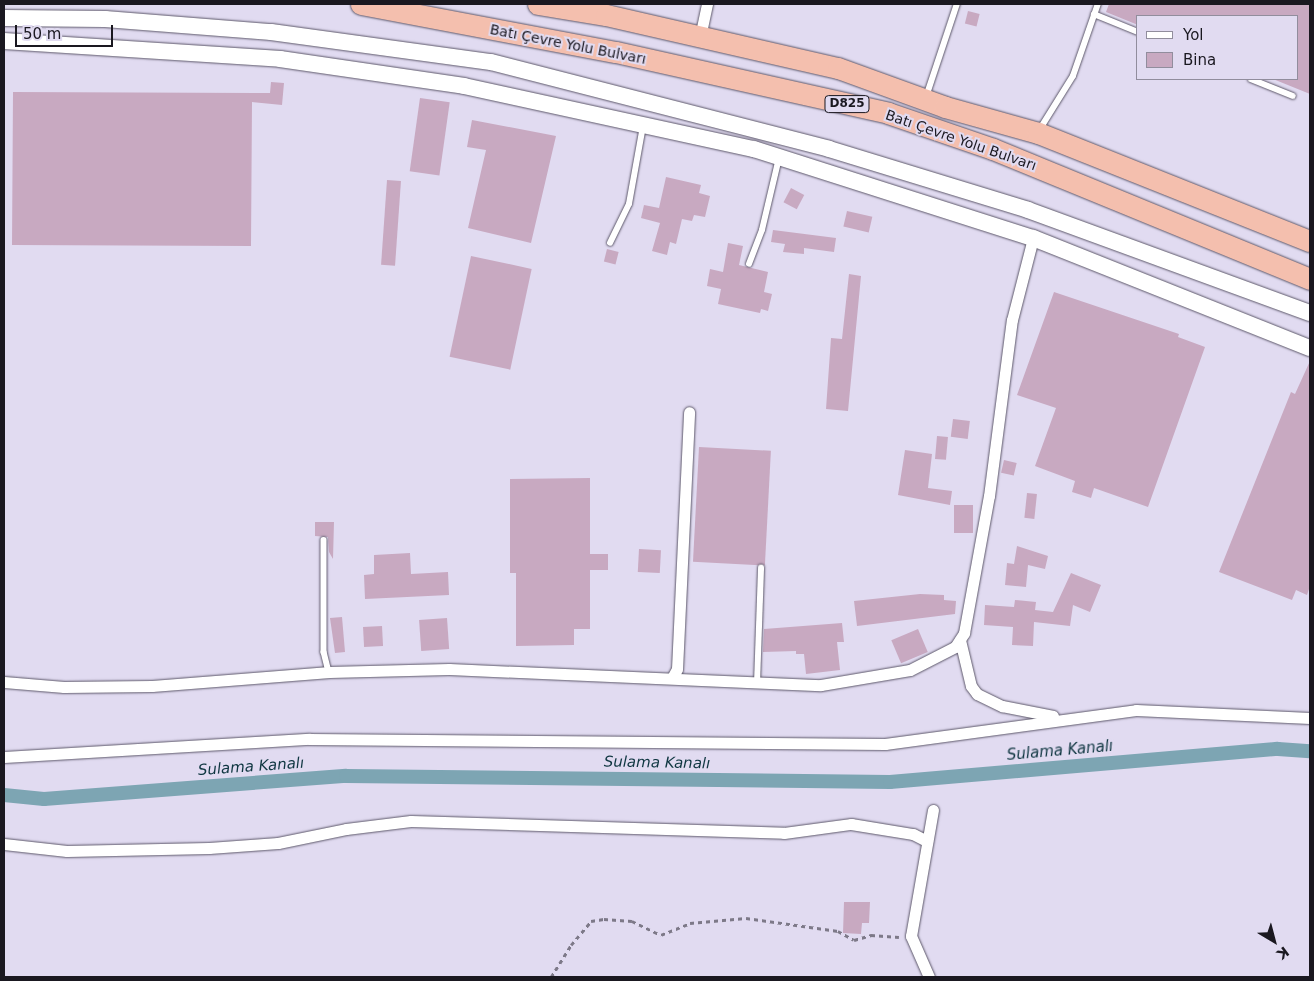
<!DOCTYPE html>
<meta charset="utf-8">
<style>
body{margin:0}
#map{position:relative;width:1314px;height:981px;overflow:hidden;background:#e1dbf1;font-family:"DejaVu Sans",sans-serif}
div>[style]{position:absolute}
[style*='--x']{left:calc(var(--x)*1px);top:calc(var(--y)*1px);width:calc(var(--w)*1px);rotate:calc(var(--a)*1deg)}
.canal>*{height:14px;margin:-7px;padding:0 7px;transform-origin:7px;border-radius:7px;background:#7da5b3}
.building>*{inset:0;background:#c8a9c1;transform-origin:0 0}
.path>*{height:2.5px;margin-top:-1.25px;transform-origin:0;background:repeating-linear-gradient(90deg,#7d7988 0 4px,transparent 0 8px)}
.roads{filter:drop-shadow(0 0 1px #5d586a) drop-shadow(0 0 1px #5d586a)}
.lane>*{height:5.5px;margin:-2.75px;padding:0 2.75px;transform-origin:2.75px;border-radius:2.75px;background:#fff}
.street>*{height:11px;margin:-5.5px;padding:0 5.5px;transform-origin:5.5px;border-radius:5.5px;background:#fff}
.secondary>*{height:16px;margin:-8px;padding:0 8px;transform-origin:8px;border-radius:8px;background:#fff}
.highway>*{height:21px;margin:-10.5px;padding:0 10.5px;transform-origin:10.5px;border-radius:10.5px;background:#f4bfae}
span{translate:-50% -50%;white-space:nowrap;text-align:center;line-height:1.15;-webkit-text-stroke:4px #e1dbf1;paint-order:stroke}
.shield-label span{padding:1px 4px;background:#e1dbf1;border:1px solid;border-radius:4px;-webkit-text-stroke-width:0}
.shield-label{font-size:12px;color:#1a1820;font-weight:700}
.street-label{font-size:14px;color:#1a1820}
.water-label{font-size:15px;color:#0f3641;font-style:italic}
.frame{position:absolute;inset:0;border:5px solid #1a1820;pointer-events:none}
.legend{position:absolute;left:1136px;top:15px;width:162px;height:65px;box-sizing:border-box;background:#e1dbf1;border:1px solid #918d9d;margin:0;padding:6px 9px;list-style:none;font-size:15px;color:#1a1820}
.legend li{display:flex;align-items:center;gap:10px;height:25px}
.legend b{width:25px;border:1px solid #918d9d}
.north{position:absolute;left:1249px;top:916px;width:50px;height:50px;-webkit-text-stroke:4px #e1dbf1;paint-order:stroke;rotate:143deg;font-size:14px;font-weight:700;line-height:20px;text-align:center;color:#1a1820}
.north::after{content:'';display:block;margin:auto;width:18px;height:22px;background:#1a1820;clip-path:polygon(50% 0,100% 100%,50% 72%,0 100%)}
.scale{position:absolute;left:15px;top:25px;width:98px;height:22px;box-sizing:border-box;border:2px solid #1a1820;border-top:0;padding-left:6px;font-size:15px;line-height:18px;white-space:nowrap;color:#1a1820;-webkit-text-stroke:4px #e1dbf1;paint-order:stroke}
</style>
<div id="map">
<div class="canal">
<div style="--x:4;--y:795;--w:40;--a:5.7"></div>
<div style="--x:44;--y:799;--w:303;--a:-4.4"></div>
<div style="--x:346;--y:776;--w:544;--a:0.63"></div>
<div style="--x:890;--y:782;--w:389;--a:-4.9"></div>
<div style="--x:1278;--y:749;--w:32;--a:4"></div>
</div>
<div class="building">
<div style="clip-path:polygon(1109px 4px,1310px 4px,1310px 94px,1273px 79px,1298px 79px,1298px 16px,1138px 16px,1138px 25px,1106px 12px)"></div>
<div style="left:968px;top:11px;width:12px;height:13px;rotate:14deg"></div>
<div style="clip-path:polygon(271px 82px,284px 83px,282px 105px,252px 102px,251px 246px,12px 245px,13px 92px,270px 93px)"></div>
<div style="left:420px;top:98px;width:30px;height:74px;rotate:8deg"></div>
<div style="clip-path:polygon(472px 120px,556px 136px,531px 243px,468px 228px,486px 150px,467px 147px)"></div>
<div style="clip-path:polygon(666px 177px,701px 185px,699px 193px,710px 196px,705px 217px,694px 215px,692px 221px,682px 219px,676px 244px,670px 242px,667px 255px,652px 251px,660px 223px,641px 218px,644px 205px,659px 208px)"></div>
<div style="left:387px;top:180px;width:14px;height:85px;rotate:4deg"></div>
<div style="left:791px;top:188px;width:15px;height:16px;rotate:28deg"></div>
<div style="left:847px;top:211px;width:26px;height:16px;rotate:13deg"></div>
<div style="clip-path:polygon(773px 230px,836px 238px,834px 252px,804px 248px,804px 254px,783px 252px,785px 244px,771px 242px)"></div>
<div style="clip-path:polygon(728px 243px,743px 246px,739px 265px,768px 272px,764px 292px,772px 294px,768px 311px,761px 309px,760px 313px,718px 304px,721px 289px,707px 286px,710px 269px,723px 272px)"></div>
<div style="left:607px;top:249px;width:12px;height:13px;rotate:14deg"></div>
<div style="left:471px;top:256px;width:62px;height:103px;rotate:12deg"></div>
<div style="clip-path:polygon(849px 274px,861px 276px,848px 411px,826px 409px,831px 338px,842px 339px)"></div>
<div style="clip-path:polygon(1054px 292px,1179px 334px,1178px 337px,1205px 347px,1148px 507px,1094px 488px,1091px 498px,1072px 492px,1075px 481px,1035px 466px,1056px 408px,1017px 395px)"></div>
<div style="clip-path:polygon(1310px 361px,1310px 586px,1307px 595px,1296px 590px,1292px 600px,1219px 572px,1291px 392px,1295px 394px)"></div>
<div style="left:953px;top:419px;width:17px;height:18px;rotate:7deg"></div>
<div style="left:937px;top:436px;width:11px;height:23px;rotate:5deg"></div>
<div style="left:699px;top:447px;width:72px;height:115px;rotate:3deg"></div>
<div style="clip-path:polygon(905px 450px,932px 454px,928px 488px,952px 491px,950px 505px,898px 495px)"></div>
<div style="left:1004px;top:460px;width:13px;height:13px;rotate:13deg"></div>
<div style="clip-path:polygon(590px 478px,590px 554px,608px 554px,608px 570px,590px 570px,590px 629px,574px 629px,574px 645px,516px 646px,516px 573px,510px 573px,510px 479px)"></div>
<div style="left:1027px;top:493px;width:10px;height:25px;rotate:6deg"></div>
<div style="left:954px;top:505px;width:19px;height:28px"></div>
<div style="clip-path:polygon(315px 522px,334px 522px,333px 559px,329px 552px,328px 537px,315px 536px)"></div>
<div style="clip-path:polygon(1017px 546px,1048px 556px,1045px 569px,1028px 565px,1026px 587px,1005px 585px,1007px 563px,1014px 564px)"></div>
<div style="left:639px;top:549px;width:22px;height:23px;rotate:3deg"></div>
<div style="clip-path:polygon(410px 553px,411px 574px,448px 572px,449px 595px,365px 599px,364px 575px,374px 574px,374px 555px)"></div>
<div style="clip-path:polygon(1071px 573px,1101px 585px,1090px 612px,1073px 605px,1070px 626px,1034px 622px,1033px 646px,1012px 645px,1013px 627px,984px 625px,985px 605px,1014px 607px,1015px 600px,1036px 602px,1035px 610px,1053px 612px)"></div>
<div style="clip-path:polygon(920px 594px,944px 595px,944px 600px,956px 601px,955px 614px,857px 626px,854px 601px)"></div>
<div style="clip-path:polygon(342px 617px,345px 652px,335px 653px,330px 618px)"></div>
<div style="left:447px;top:618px;width:31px;height:28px;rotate:86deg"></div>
<div style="clip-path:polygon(842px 623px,844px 642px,837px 642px,840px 670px,806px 674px,804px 654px,796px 654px,796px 651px,763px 652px,764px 629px)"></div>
<div style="left:382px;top:626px;width:20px;height:19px;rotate:87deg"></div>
<div style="left:918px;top:629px;width:25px;height:29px;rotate:67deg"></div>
<div style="clip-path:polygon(844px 902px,870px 902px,869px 923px,862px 923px,861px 934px,843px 933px)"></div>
</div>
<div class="path">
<div style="--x:551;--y:977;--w:38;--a:-58"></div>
<div style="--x:571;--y:945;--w:31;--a:-50"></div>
<div style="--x:591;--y:921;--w:13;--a:-9"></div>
<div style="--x:604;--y:919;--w:28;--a:4"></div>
<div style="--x:632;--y:921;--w:32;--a:26"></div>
<div style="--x:661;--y:935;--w:31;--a:-22"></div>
<div style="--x:690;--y:923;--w:56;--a:-5.1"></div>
<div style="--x:746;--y:918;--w:93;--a:8"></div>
<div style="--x:838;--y:931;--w:18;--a:29"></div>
<div style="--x:854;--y:940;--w:18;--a:-16"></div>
<div style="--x:871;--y:935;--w:28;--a:4"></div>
</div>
<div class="roads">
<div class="lane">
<div style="--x:1094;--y:14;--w:48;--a:22.2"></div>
<div style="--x:1251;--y:79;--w:45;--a:22"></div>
<div style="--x:926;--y:97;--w:98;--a:-71.6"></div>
<div style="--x:1040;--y:129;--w:62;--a:-58.1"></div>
<div style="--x:1073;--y:76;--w:76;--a:-70.9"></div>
<div style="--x:610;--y:243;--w:43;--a:-64"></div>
<div style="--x:629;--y:204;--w:79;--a:-79.8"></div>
<div style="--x:749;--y:264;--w:36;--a:-69"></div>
<div style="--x:762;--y:230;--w:74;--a:-76.7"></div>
<div style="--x:324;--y:540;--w:112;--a:90"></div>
<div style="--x:324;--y:652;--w:21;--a:76"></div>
<div style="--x:757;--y:684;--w:116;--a:-88"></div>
</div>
<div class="street">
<div style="--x:700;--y:37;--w:34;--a:-78"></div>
<div style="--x:960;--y:640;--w:47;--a:76.6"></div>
<div style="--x:971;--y:686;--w:10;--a:53"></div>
<div style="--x:977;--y:694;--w:28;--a:26"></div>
<div style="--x:1002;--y:706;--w:52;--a:11.1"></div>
<div style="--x:672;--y:678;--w:10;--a:-61"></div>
<div style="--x:677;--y:669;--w:257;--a:-87.3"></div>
<div style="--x:4;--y:682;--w:60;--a:4.8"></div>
<div style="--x:64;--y:687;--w:88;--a:-0.7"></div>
<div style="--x:152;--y:686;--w:178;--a:-4.5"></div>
<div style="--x:329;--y:672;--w:120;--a:-1.4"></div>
<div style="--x:449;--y:669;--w:372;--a:2.5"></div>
<div style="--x:821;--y:685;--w:90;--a:-9.6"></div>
<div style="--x:910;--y:670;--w:51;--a:-27.1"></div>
<div style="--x:955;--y:647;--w:17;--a:-57"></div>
<div style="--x:964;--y:633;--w:139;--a:-79.7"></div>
<div style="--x:989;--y:496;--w:177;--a:-82.6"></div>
<div style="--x:1012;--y:320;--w:85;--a:-75.6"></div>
<div style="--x:4;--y:757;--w:306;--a:-3.4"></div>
<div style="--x:309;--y:739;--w:576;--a:0.5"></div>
<div style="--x:885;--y:744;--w:253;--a:-7.7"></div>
<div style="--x:1136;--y:710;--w:174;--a:2.6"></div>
<div style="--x:4;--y:844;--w:63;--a:6.3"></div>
<div style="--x:67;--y:851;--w:142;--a:-1.2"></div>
<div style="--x:209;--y:848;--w:69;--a:-4.1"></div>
<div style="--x:278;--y:843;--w:69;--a:-11.6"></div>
<div style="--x:346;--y:829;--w:65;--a:-7"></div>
<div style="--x:411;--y:821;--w:373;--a:1.8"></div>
<div style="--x:784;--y:833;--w:68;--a:-7.7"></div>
<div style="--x:851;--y:824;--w:63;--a:9.2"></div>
<div style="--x:913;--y:834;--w:16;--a:27"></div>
<div style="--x:929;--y:977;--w:45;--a:-113.7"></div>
<div style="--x:911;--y:936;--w:128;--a:-80.1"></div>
</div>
<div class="secondary">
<div style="--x:4;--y:18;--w:101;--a:0.6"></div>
<div style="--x:105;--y:19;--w:167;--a:4.5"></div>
<div style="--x:271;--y:32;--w:222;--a:7.8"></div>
<div style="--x:491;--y:62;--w:349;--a:14.4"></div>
<div style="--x:829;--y:149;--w:208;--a:17"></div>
<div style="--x:1028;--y:210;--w:300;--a:20.1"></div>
<div style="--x:4;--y:41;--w:277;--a:3.7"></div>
<div style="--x:280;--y:59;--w:186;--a:8.3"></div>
<div style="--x:464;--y:86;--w:297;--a:12.3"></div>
<div style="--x:754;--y:149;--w:293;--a:17.7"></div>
<div style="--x:1033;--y:238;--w:298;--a:21.7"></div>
</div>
<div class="highway">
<div style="--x:361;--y:4;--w:259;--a:10.7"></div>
<div style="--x:616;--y:52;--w:279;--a:12.6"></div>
<div style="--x:888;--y:113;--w:111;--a:18.9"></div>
<div style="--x:993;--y:149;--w:343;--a:22.3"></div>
<div style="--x:538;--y:4;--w:69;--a:9.2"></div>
<div style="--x:606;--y:15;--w:238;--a:12.9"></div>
<div style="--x:838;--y:68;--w:114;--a:20"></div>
<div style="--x:945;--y:107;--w:97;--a:15.6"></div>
<div style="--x:1038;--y:133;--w:293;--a:21.7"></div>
</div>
</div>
<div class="shield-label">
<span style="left:847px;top:104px">D825</span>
</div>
<div class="street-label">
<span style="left:568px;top:44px;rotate:11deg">Batı Çevre Yolu Bulvarı</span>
<span style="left:961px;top:140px;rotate:19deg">Batı Çevre Yolu Bulvarı</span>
</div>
<div class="water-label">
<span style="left:1060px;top:751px;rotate:-5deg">Sulama Kanalı</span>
<span style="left:657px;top:763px;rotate:1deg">Sulama Kanalı</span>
<span style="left:251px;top:767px;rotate:-4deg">Sulama Kanalı</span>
</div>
<div class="frame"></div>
<ul class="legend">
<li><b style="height:6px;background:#fff"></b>Yol</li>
<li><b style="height:14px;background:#c8a9c1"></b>Bina</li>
</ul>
<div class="north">K</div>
<div class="scale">50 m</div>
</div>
